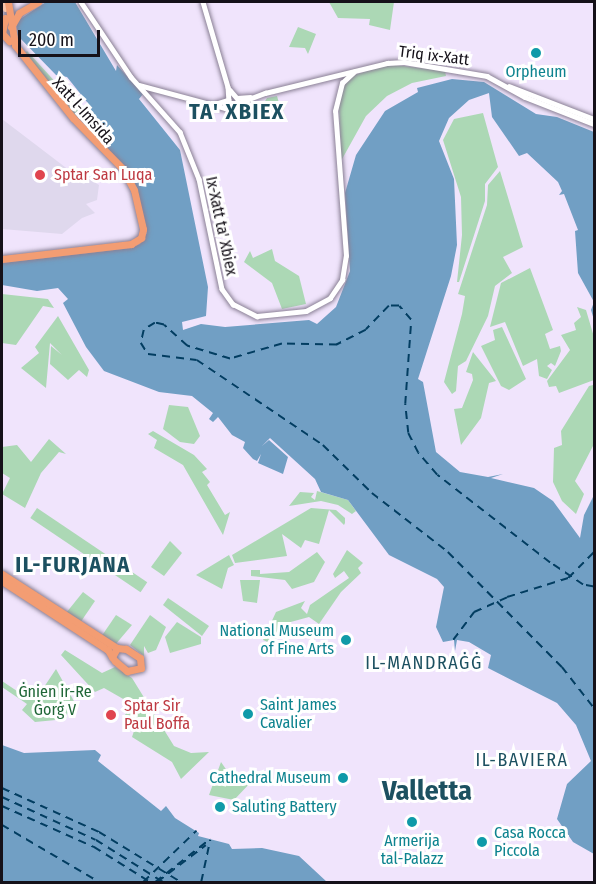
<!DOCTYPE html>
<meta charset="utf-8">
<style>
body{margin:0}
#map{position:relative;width:596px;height:884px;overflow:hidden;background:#f0e4fc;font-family:"Fira Sans Condensed",sans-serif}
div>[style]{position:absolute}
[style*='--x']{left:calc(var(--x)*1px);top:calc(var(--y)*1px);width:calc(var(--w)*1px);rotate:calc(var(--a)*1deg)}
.medical>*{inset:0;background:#dfd8ed}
.green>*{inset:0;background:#acd8b5;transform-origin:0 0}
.water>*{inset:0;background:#719fc4}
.ferry>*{height:1.5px;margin-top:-0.75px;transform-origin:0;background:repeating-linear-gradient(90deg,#023d61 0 8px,transparent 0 14px)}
.roads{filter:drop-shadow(0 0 2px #8a8095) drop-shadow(0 0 2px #8a8095)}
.secondary>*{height:4.5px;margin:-2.25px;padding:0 2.25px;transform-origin:2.25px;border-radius:2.25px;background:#fff}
.primary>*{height:5px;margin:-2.5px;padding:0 2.5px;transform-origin:2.5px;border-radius:2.5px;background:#f8c4ab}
.highway>*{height:7px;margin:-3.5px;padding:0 3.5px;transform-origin:3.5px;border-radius:3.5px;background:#f39d73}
.dots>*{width:16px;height:16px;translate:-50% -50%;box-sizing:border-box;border:3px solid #fff;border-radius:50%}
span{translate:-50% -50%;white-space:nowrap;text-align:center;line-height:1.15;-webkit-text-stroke:6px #fff;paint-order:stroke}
.street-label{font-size:16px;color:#151119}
.culture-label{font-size:16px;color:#0d838f}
.right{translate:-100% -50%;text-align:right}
.left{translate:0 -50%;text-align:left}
.health-label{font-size:16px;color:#be3a42}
.park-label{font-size:16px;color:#1f6637}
.neighbourhood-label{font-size:18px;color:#1c5060;letter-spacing:1.5px}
.district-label{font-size:22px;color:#1c5060;font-weight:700;letter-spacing:1.5px}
.town-label{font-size:28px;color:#1c5060;font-weight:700}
.frame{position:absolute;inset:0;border:3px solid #151119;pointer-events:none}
.scale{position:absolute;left:18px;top:30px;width:82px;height:27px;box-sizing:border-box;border:3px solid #151119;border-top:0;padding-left:8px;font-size:18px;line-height:21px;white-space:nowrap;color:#151119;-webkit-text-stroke:4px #fff;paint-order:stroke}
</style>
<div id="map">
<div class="medical">
<div style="clip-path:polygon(2px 119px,82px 180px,86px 177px,99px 185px,97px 200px,86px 204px,95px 213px,82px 218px,62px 234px,2px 229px)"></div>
</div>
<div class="green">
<div style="clip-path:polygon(329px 2px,394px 2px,390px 30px,369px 25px,370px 19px,338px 18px)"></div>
<div style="clip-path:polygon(298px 27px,316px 34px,308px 54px,305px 48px,289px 47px)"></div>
<div style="clip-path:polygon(27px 51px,82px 111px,78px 118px,71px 115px,25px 54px)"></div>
<div style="clip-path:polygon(387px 64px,445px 71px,446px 76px,412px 83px,387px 96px,366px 116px,341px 161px,339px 101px,344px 86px,352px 76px)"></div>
<div style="clip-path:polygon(277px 96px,279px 103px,287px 102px,280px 118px,272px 114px,268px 122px,252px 114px,257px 105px,262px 106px,267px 98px)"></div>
<div style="clip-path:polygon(483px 113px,498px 167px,485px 184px,485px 201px,459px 282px,457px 282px,462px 235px,461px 197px,443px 140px,454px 119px)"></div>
<div style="clip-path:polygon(500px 171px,523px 247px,503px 257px,512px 273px,495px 286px,488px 316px,466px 361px,458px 366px,456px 391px,452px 394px,444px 382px,462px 314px,465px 296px,458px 294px,487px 205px,488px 185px)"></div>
<div style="clip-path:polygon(272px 249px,275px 261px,299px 276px,306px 304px,282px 309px,272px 283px,244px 262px,250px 251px,253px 258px)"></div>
<div style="clip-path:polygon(530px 268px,553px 330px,545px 334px,550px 349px,560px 346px,561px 351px,555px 366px,551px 363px,547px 366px,552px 370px,547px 379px,539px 376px,537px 359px,523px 366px,505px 322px,490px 327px,501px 283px)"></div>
<div style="clip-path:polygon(2px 294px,48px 299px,54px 308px,43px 306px,16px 345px,2px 343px)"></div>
<div style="clip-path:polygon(577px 307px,586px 310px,594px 337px,594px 380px,559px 393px,556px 386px,549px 387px,547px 381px,570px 350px,561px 335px,576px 330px,574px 323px,581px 317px)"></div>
<div style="clip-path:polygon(58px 316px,89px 370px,87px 377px,79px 370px,68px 380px,50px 364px,51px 346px,62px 355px,50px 343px,46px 388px,21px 368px,39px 353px,35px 347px)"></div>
<div style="clip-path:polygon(502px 327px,526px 379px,509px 390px,501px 386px,481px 346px,495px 340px,493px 330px)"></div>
<div style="clip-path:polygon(473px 352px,496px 381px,489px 383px,481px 418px,461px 445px,454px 409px,462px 408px,473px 380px,472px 374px,466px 372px)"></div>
<div style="clip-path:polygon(593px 385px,594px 444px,575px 481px,584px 494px,576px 514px,562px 501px,553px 482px,554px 448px,562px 445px,561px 431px,589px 386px)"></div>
<div style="clip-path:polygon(169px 405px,188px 407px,200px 436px,194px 444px,180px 442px,163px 429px)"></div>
<div style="clip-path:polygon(153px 431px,194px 455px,207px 469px,202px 472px,210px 482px,207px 485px,225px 515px,230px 512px,223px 535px,183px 465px,154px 448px,157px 440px,148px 434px)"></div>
<div style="clip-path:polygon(49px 439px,66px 454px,59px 452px,41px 473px,25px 508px,2px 494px,10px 478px,2px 473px,2px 447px,17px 445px,31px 462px)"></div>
<div style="clip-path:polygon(317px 491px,348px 500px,356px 511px,352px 514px,338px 505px,321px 501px,289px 506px,300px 492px,314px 493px,311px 497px,315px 500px)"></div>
<div style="left:37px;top:508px;width:133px;height:12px;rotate:34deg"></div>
<div style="clip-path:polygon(311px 508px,336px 510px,345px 518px,345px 523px,344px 525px,329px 510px,319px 544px,305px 540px,301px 548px,282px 534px,287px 556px,235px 563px,232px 555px)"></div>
<div style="clip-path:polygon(170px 541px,182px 553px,164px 576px,151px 567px)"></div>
<div style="clip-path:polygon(347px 550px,363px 563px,358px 568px,361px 573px,341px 592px,319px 624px,309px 617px,287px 623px,275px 639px,270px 635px,270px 643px,263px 640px,276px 612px,305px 601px,301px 608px,307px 614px,310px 605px,349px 578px,344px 571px,335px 578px,333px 574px)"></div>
<div style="clip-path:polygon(317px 552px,325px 562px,314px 582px,292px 589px,285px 580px,251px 576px,251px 570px,260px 570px,260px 574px,289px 572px)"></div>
<div style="clip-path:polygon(229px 555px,234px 565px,228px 568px,222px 589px,196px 575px)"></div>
<div style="clip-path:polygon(240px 580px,260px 580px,257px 603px,243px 601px)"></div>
<div style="clip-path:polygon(83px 592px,95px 601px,80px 623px,66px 613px)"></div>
<div style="clip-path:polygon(168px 598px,209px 626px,202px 636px,163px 605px)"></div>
<div style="clip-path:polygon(116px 615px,132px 625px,115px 645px,101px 637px)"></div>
<div style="clip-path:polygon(150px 615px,166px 627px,156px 650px,148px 653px,144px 646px,144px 656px,130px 645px)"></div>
<div style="clip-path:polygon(177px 622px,201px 637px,201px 644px,170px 653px,165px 637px)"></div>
<div style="clip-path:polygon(65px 650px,102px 673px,115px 667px,132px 678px,174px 746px,191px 753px,209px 752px,181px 779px,172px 762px,132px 737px,135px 728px,125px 715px,132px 704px,104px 688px,95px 692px,61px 655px)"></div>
<div style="clip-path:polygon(56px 669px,75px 703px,75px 710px,68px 711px,66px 719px,35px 722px,22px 710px,27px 704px,2px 687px,2px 681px,17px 691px,27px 684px,40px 693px)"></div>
<div style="clip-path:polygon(221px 762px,232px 778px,235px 773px,252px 781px,234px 800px,209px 795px)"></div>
</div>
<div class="water">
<div style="clip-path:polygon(46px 2px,75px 2px,116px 71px,117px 65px,143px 94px,139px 99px,180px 150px,208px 287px,206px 316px,182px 322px,183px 330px,201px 324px,225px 327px,309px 320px,317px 324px,336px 307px,350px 271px,345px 193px,356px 155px,385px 111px,418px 92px,417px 88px,452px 79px,484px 82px,536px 114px,557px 117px,594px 132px,594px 320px,591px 310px,594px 302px,578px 273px,575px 231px,578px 230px,564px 194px,559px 195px,562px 191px,558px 182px,527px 153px,519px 156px,492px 117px,489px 93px,469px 100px,449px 118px,439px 141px,454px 179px,457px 245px,451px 276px,418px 379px,423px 382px,436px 452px,460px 472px,488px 477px,503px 474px,491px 478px,534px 488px,553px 501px,580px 538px,584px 515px,594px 495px,594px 854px,573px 842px,557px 819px,567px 784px,591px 761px,576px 725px,557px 703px,488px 668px,491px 655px,469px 642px,457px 640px,455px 651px,454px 640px,443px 642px,436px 627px,444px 587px,437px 579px,389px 555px,348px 500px,321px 492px,315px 479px,270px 438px,262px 446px,269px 440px,288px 457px,283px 474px,258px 463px,261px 454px,257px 461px,253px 459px,243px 448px,245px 442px,232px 435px,218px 417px,213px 422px,209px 419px,213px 413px,192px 396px,159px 392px,104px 371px,86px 347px,63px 303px,68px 299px,58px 288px,37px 291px,2px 285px,2px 263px,131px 248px,140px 244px,147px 233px,136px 186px,123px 165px,99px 141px,93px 124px,88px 125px,92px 112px,87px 102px,67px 77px,56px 75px,17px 35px,17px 21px)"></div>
<div style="clip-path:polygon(2px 745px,24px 753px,95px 750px,101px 755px,98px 761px,161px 811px,166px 806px,175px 818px,199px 833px,198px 836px,229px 844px,232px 849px,262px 848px,299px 856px,327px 882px,2px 882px)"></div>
</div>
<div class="ferry">
<div style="--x:594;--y:587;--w:11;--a:-170"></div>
<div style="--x:583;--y:585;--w:40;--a:-146"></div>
<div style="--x:550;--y:563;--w:143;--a:-142.1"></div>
<div style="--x:437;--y:475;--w:29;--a:-131"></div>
<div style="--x:418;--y:453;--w:22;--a:-117"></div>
<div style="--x:408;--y:433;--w:29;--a:-96"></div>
<div style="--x:405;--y:404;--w:84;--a:-85.9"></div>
<div style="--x:411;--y:320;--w:18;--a:-131"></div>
<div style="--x:399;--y:306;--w:10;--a:180"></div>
<div style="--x:389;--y:306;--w:33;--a:134"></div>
<div style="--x:366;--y:330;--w:33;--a:153"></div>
<div style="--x:337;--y:345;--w:55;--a:-179"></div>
<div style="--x:282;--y:344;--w:54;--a:163.9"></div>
<div style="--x:230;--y:359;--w:45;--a:-163.2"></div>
<div style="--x:187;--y:346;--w:31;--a:-138"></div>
<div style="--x:164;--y:325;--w:9;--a:-167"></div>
<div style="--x:155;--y:323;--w:13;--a:148"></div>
<div style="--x:144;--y:330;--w:13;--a:103"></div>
<div style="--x:141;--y:343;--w:13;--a:58"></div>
<div style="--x:148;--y:354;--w:49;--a:7"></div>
<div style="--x:197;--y:360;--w:152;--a:34"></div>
<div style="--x:323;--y:445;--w:69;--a:44.4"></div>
<div style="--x:372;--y:493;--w:96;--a:37.8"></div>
<div style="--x:448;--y:552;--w:162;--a:45.3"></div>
<div style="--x:562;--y:667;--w:52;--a:52"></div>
<div style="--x:453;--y:640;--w:35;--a:-53"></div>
<div style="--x:474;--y:612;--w:36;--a:-24"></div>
<div style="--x:507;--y:597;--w:64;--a:-17.3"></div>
<div style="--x:568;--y:578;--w:37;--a:-45"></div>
<div style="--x:2;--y:788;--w:107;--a:24.4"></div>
<div style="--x:99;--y:832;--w:96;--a:31.4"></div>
<div style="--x:2;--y:797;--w:103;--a:24.6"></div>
<div style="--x:96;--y:840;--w:79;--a:32.1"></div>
<div style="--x:2;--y:806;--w:101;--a:24"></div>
<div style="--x:94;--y:847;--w:66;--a:32"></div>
<div style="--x:2;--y:825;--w:113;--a:30.4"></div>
<div style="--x:51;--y:882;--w:32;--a:0"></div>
<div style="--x:143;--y:882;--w:74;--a:-43.9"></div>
<div style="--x:155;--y:882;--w:70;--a:-38"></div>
<div style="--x:157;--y:882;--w:61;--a:-37.1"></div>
<div style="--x:201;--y:882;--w:43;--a:-77.9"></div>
</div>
<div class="roads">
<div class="secondary">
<div style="--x:81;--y:2;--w:90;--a:56.3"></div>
<div style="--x:131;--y:77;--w:74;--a:48.3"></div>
<div style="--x:180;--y:132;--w:51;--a:68"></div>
<div style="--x:199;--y:179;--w:112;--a:78.2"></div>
<div style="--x:222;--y:289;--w:19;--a:54"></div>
<div style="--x:233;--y:304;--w:27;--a:27"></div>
<div style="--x:257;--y:316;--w:49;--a:-5.8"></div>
<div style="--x:306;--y:311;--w:27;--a:-28"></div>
<div style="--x:330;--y:298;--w:22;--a:-56"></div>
<div style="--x:342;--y:280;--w:24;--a:-81"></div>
<div style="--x:346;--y:256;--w:145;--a:-94.3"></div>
<div style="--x:335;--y:111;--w:29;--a:-76"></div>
<div style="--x:342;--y:83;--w:16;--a:-43"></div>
<div style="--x:203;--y:2;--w:89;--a:73.6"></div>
<div style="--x:228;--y:87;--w:13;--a:86"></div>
<div style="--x:229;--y:100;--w:13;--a:162"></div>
<div style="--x:139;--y:85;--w:89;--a:15"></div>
<div style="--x:225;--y:108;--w:43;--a:-20.6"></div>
<div style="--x:265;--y:93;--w:126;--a:-13.8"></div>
<div style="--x:387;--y:63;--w:17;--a:-3"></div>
<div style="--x:404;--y:62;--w:84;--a:9.6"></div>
<div style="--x:487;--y:76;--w:43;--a:28.9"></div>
<div style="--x:525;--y:97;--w:74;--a:21.4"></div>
<div style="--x:509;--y:86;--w:91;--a:21.2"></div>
<div style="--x:230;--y:90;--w:11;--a:49"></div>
<div style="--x:237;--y:98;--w:13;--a:-4"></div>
</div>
<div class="primary">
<div style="--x:4;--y:2;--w:7;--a:82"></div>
</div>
<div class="highway">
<div style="--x:5;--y:18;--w:15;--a:101"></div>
<div style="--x:2;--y:33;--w:11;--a:49"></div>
<div style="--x:11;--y:27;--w:16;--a:-60"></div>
<div style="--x:19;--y:13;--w:22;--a:-30"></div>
<div style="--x:2;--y:259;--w:130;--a:-6.6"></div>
<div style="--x:131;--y:244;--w:12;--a:-31"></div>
<div style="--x:141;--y:238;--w:9;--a:-77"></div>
<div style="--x:143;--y:229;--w:40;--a:-103"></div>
<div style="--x:134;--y:190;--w:24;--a:-118"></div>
<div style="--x:123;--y:169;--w:71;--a:-134.4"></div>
<div style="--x:73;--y:118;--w:93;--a:-128.5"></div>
<div style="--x:15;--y:45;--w:44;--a:-99.2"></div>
<div style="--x:2;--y:574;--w:137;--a:32.8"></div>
<div style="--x:2;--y:581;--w:126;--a:33.1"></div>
<div style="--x:108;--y:650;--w:8;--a:60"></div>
<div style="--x:112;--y:657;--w:5;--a:53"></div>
<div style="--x:115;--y:661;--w:16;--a:40"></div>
<div style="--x:127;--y:671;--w:14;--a:-12"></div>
<div style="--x:141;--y:668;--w:10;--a:-96"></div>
<div style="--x:140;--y:658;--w:17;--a:-147"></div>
<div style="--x:126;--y:649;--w:9;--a:-174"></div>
<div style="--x:117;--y:648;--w:10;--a:119"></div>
</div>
</div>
<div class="dots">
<div style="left:536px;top:53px;background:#0f9aa8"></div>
<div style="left:40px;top:175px;background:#e0444e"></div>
<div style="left:346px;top:640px;background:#0f9aa8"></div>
<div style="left:248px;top:714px;background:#0f9aa8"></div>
<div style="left:111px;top:715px;background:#e0444e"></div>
<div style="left:343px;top:778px;background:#0f9aa8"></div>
<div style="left:220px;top:807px;background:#0f9aa8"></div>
<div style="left:412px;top:822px;background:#0f9aa8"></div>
<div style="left:482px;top:842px;background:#0f9aa8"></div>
</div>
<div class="street-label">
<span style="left:434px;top:56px;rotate:7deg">Triq ix-Xatt</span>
<span style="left:83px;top:111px;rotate:48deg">Xatt l-Imsida</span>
<span style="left:221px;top:226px;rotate:78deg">Ix-Xatt ta' Xbiex</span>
</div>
<div class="culture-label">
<span style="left:536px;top:72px">Orpheum</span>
<span class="right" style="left:334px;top:640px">National Museum<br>of Fine Arts</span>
<span class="left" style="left:260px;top:714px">Saint James<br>Cavalier</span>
<span class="right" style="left:331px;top:778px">Cathedral Museum</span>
<span class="left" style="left:232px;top:807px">Saluting Battery</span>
<span class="left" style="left:494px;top:842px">Casa Rocca<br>Piccola</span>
<span style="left:412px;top:850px">Armerija<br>tal-Palazz</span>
</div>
<div class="health-label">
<span class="left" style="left:54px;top:175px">Sptar San Luqa</span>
<span class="left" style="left:124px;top:715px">Sptar Sir<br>Paul Boffa</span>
</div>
<div class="park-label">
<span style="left:55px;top:701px">Ġnien ir-Re<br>Ġorġ V</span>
</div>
<div class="neighbourhood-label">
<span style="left:424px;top:663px">IL-MANDRAĠĠ</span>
<span style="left:522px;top:760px">IL-BAVIERA</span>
</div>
<div class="district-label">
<span style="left:237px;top:112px">TA' XBIEX</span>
<span style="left:73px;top:565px">IL-FURJANA</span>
</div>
<div class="town-label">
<span style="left:427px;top:791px">Valletta</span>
</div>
<div class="frame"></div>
<div class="scale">200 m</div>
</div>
